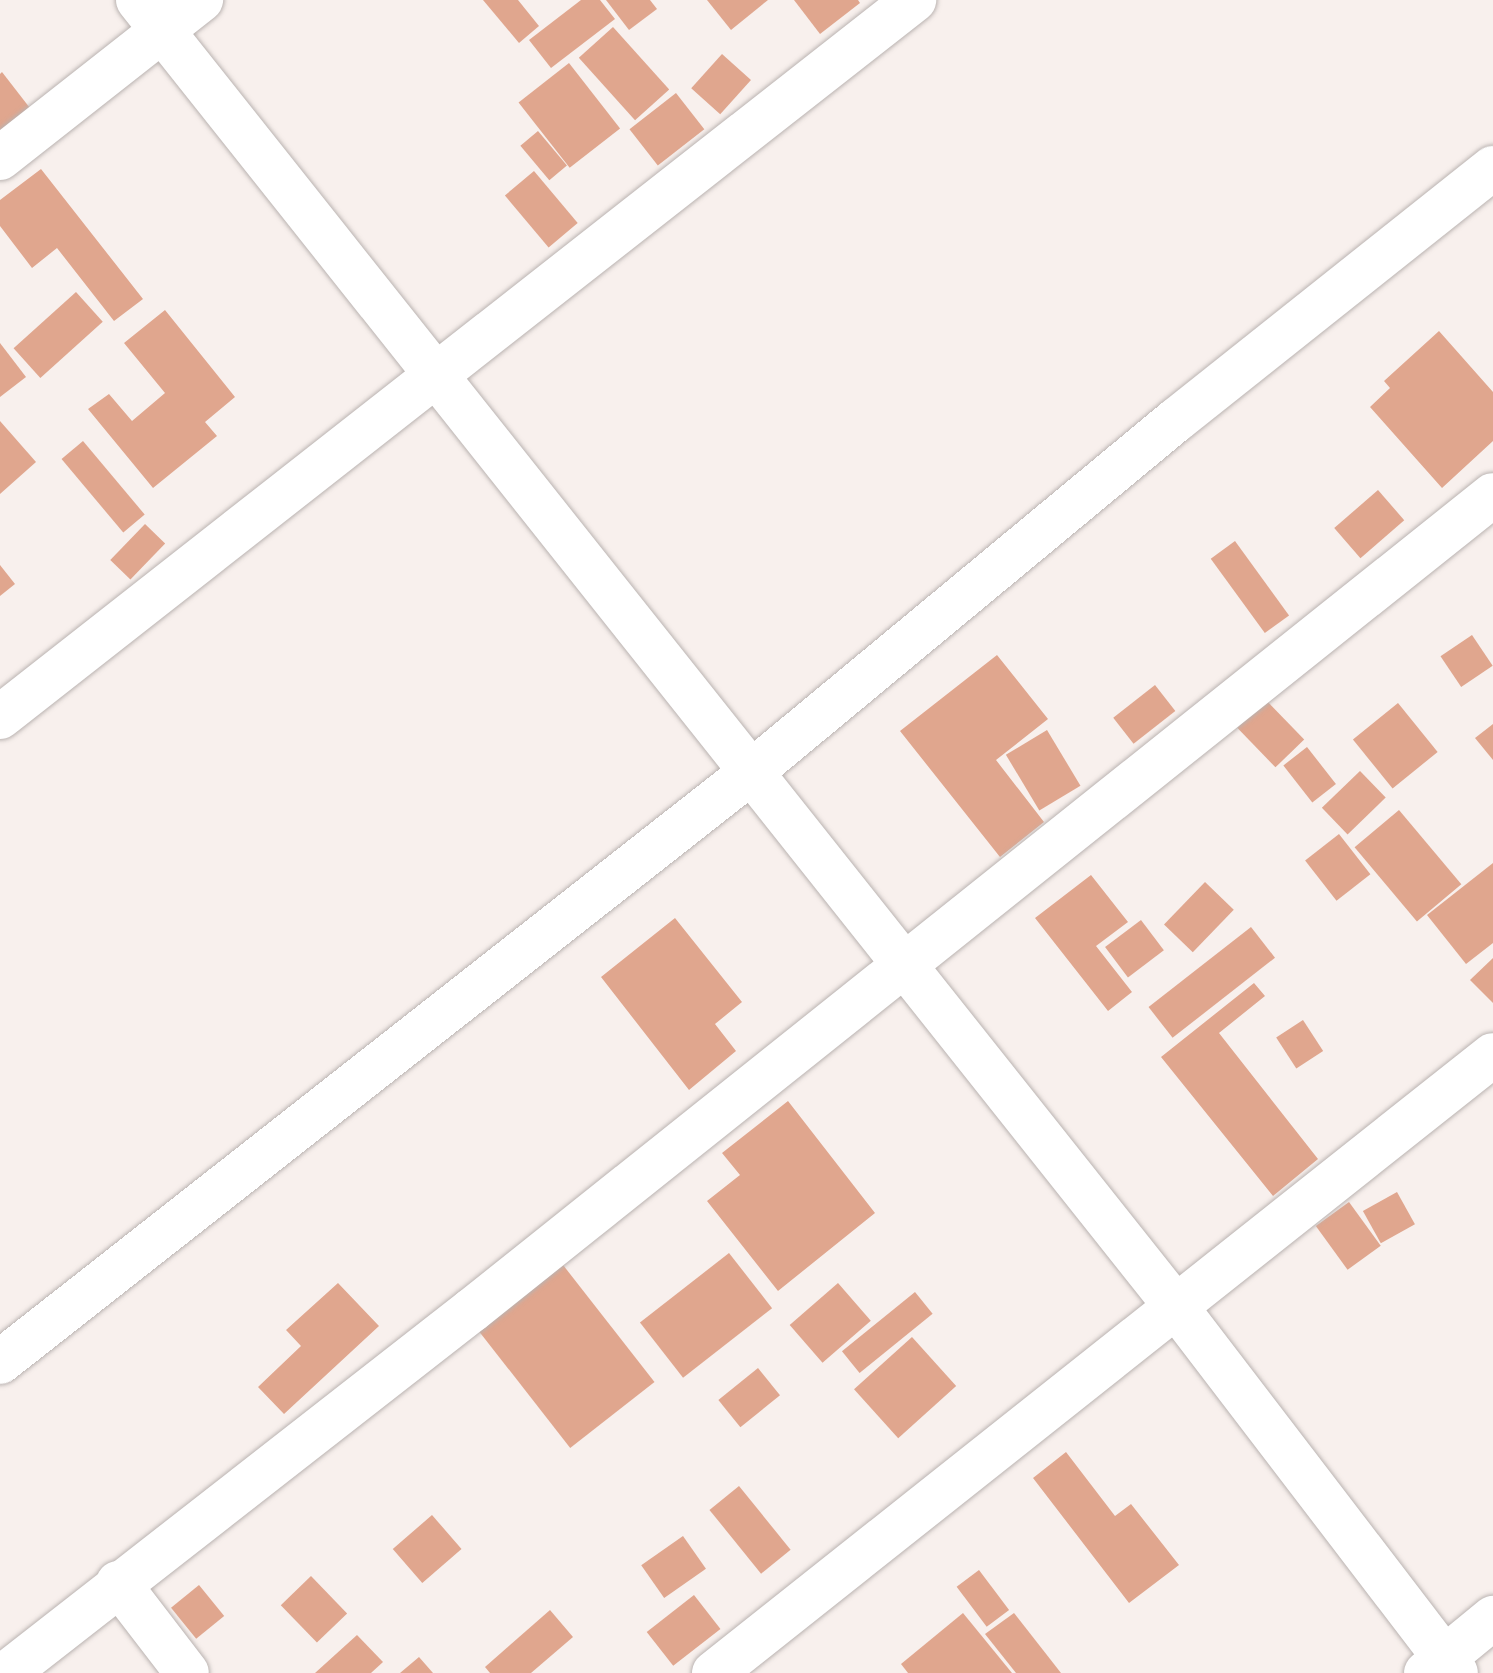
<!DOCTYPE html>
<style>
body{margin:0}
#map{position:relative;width:1493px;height:1673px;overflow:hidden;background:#f8f0ed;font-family:"Archivo Narrow",sans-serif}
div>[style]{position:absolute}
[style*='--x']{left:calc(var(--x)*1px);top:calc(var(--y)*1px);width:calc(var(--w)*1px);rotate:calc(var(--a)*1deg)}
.building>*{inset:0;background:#e0a68e;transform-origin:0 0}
.roads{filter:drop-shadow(0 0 2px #bab3b1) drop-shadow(0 0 2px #bab3b1)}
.minor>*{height:44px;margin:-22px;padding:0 22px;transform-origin:22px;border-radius:22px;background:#fff}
.tertiary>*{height:44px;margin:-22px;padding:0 22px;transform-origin:22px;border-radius:22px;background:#fff}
span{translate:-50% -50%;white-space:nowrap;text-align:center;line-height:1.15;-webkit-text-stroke:6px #fff;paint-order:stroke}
</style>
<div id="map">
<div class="building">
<div style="clip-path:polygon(483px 0,518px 0,539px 26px,519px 43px)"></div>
<div style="clip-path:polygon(581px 0,600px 0,615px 19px,551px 68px,529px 40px)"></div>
<div style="clip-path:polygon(606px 0,650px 0,657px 9px,629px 30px)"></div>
<div style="clip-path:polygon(707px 0,768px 0,731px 30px)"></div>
<div style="clip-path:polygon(794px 0,858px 0,860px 3px,820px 34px)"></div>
<div style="left:613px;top:27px;width:84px;height:46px;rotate:48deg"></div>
<div style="left:722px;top:54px;width:39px;height:46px;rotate:42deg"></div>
<div style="left:569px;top:63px;width:83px;height:64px;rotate:52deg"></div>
<div style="clip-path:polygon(2px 72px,33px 112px,0 137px,0 74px)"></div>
<div style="left:676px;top:93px;width:46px;height:59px;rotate:52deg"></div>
<div style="left:538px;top:131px;width:45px;height:23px;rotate:50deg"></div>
<div style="clip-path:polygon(41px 169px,143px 299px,114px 321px,57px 248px,32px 268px,0 226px,0 200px)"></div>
<div style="left:534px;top:171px;width:68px;height:38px;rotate:50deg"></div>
<div style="left:76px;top:292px;width:40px;height:84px;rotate:48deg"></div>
<div style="clip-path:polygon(165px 310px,235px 397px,205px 422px,217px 436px,153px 488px,88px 409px,109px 394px,132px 421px,165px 393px,124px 343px)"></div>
<div style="clip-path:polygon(1439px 331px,1493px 392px,1493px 441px,1442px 488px,1370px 407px,1390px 388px,1384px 381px)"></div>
<div style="clip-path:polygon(0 343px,26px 377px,0 397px)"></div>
<div style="clip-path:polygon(0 421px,36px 462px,0 494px)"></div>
<div style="left:83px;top:441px;width:96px;height:28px;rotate:50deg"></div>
<div style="left:1378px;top:490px;width:40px;height:58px;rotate:49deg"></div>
<div style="left:145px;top:524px;width:28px;height:50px;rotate:44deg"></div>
<div style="left:1235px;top:541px;width:92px;height:30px;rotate:54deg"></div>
<div style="clip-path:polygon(0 565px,15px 584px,0 596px)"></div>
<div style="left:1472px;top:635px;width:37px;height:38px;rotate:56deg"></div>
<div style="clip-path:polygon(997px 655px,1048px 719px,996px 760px,1044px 822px,1000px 857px,900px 731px)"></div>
<div style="left:1155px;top:685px;width:33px;height:53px;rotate:52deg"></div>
<div style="left:1266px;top:700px;width:55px;height:40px;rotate:46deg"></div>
<div style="left:1398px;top:703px;width:63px;height:58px;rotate:51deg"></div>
<div style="clip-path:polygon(1493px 724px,1493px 760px,1475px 738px)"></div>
<div style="left:1047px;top:730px;width:65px;height:48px;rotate:59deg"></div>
<div style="left:1307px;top:747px;width:47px;height:30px;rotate:52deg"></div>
<div style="left:1360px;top:771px;width:37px;height:53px;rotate:46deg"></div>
<div style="left:1399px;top:810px;width:97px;height:58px;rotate:50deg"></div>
<div style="left:1339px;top:834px;width:51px;height:43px;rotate:52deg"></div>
<div style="clip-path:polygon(1493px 863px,1493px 943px,1466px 964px,1427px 915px)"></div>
<div style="clip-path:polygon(1091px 875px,1128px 922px,1096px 946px,1132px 992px,1108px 1011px,1035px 918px)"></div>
<div style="left:1205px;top:882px;width:40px;height:59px;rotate:44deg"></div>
<div style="clip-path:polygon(675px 918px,742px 1002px,715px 1024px,736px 1051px,689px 1090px,601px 977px)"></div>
<div style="left:1141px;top:920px;width:38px;height:45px;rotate:53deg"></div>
<div style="left:1251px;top:927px;width:39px;height:130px;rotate:52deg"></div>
<div style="clip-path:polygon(1493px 958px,1493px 1003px,1470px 980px)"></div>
<div style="clip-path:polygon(1254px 983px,1265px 996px,1219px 1033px,1318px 1159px,1273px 1196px,1161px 1057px)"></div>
<div style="left:1303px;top:1020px;width:37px;height:32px;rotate:57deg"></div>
<div style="clip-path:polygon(788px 1101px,875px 1213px,778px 1291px,707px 1201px,740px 1175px,722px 1153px)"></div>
<div style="left:1397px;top:1192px;width:37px;height:39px;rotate:61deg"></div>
<div style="left:1349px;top:1202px;width:54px;height:41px;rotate:54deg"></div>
<div style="left:729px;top:1253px;width:70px;height:113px;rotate:52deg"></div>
<div style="left:556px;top:1256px;width:160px;height:107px;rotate:52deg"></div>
<div style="clip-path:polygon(338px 1283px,379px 1326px,284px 1414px,258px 1387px,301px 1346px,286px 1330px)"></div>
<div style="left:838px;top:1283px;width:50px;height:64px;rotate:49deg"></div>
<div style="left:915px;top:1292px;width:28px;height:94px;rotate:51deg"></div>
<div style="left:912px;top:1337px;width:66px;height:78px;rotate:48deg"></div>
<div style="left:758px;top:1368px;width:35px;height:51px;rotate:51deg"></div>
<div style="clip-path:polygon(1066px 1452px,1115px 1516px,1131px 1504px,1179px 1565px,1129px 1603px,1033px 1478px)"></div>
<div style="left:739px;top:1486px;width:82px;height:38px;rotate:51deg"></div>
<div style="left:432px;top:1515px;width:45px;height:52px;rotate:49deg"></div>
<div style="left:683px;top:1536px;width:40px;height:51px;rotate:55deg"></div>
<div style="left:979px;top:1570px;width:50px;height:28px;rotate:53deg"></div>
<div style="left:311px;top:1576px;width:52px;height:42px;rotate:46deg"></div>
<div style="left:199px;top:1585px;width:40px;height:36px;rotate:51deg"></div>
<div style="left:694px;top:1595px;width:43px;height:60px;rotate:52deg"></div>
<div style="clip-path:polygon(550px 1610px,573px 1637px,531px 1673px,490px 1673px,485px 1667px)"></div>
<div style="clip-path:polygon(963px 1613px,1012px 1673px,908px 1673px,901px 1664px)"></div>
<div style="clip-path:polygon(1014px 1613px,1061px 1673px,1016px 1673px,985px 1634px)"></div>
<div style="clip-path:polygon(357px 1635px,383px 1662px,371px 1673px,315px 1673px)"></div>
<div style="clip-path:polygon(419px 1657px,433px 1673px,400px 1673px)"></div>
</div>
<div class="roads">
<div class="minor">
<div style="--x:0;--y:158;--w:256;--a:-38.2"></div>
<div style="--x:0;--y:717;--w:1162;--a:-38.11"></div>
<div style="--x:0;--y:1362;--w:954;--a:-38.14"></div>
<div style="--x:750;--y:773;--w:553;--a:-39.65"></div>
<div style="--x:1176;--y:420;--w:405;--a:-38.5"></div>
<div style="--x:118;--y:1583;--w:113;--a:52.5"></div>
<div style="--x:7;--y:1673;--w:590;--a:-37.98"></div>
<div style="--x:472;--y:1310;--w:1306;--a:-38.6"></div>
<div style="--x:714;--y:1673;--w:994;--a:-38.43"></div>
<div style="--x:1426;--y:1673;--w:87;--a:-39.4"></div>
</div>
<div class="tertiary">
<div style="--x:138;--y:0;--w:1670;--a:51.54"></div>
<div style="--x:1177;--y:1308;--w:459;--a:52.6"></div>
</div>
</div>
</div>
